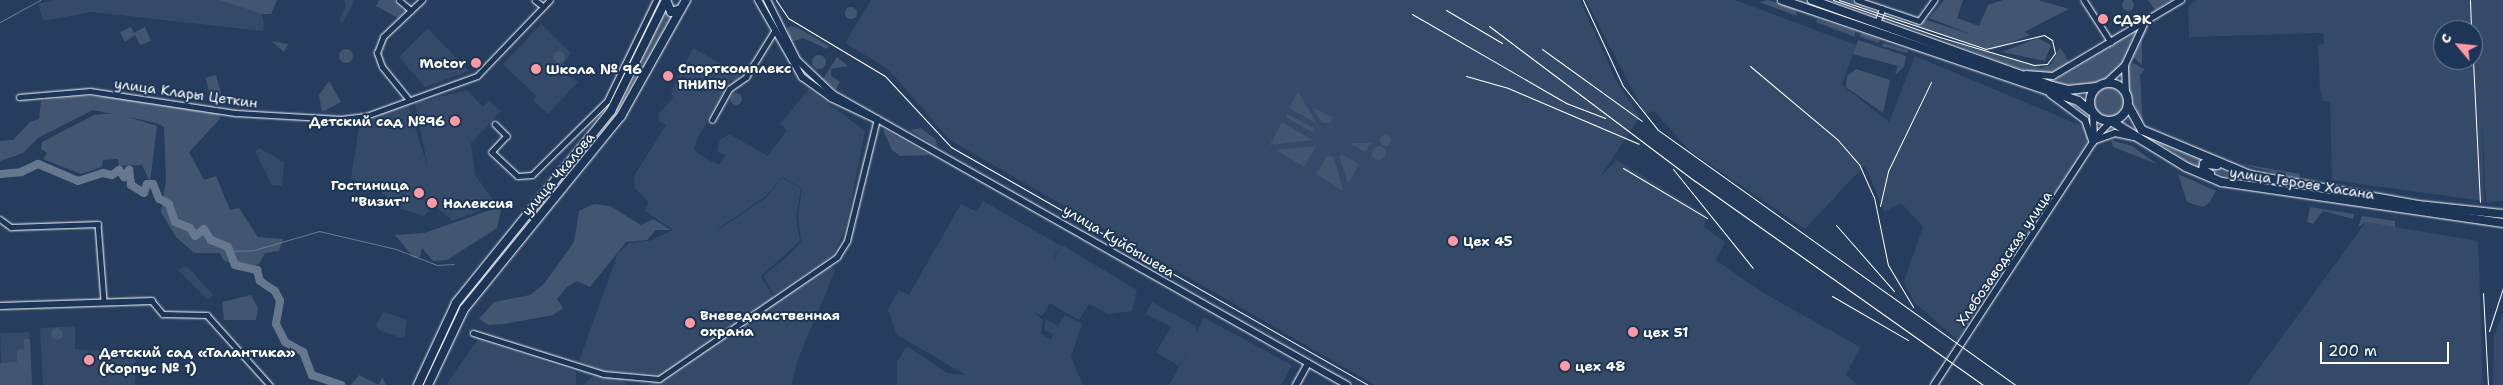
<!DOCTYPE html>
<meta charset="utf-8">
<style>
body{margin:0}
#map{position:relative;width:2503px;height:385px;overflow:hidden;background:#263d5e;font-family:"Shantell Sans",sans-serif}
div>[style]{position:absolute}
[style*='--x']{left:calc(var(--x)*1px);top:calc(var(--y)*1px);width:calc(var(--w)*1px);rotate:calc(var(--a)*1deg)}
.built>*{inset:0;background:#344a68;transform-origin:0 0}
.green>*{inset:0;background:#425672;transform-origin:0 0}
.round{border-radius:50%}
.stream>*{height:1px;margin:-0.5px;padding:0 0.5px;transform-origin:0.5px;border-radius:0.5px;background:#67788e}
.river>*{height:8px;margin:-4px;padding:0 4px;transform-origin:4px;border-radius:4px;background:#67788e}
.roads{filter:drop-shadow(0 0 1px #fff) drop-shadow(0 0 1px #fff)}
.minor>*{height:4.5px;margin:-2.25px;padding:0 2.25px;transform-origin:2.25px;border-radius:2.25px;background:#1d3557}
.tertiary>*{height:5.5px;margin:-2.75px;padding:0 2.75px;transform-origin:2.75px;border-radius:2.75px;background:#1d3557}
.secondary>*{height:6px;margin:-3px;padding:0 3px;transform-origin:3px;border-radius:3px;background:#1d3557}
.primary>*{height:8px;margin:-4px;padding:0 4px;transform-origin:4px;border-radius:4px;background:#1d3557}
.primary>.ring{margin:-4px;padding:0;box-sizing:content-box;background:none;border:8px solid #1d3557;border-radius:50%}
.tram>*{height:1px;margin:-0.5px;padding:0 0.5px;transform-origin:0.5px;border-radius:0.5px;background:#fff}
.rail>*{height:1px;margin:-0.5px;padding:0 0.5px;transform-origin:0.5px;border-radius:0.5px;background:#fff}
.dots>*{width:14px;height:14px;translate:-50% -50%;box-sizing:border-box;border:2px solid #1d3557;border-radius:50%}
span{translate:-50% -50%;white-space:nowrap;text-align:center;line-height:1.15;-webkit-text-stroke:4px #1d3557;paint-order:stroke}
.poi-label{font-size:14px;color:#fff;font-weight:700}
.left{translate:0 -50%;text-align:left}
.right{translate:-100% -50%;text-align:right}
.street-label{font-size:14px;color:#fff}
.north{position:absolute;left:2433px;top:20px;width:50px;height:50px;box-sizing:border-box;background:#1d3557;border:1px solid #77869a;border-radius:50%;rotate:298deg;font-size:14px;font-weight:700;line-height:20px;text-align:center;color:#fff}
.north::after{content:'';display:block;margin:auto;width:18px;height:22px;background:#ff9aa2;clip-path:polygon(50% 0,100% 100%,50% 72%,0 100%)}
.scale{position:absolute;left:2320px;top:342px;width:129px;height:22px;box-sizing:border-box;border:2px solid #fff;border-top:0;padding-left:6px;font-size:15px;line-height:18px;white-space:nowrap;color:#fff;-webkit-text-stroke:4px #1d3557;paint-order:stroke}
</style>
<div id="map">
<div class="built">
<div style="clip-path:polygon(52px 0,218px 0,262px 14px,264px 25px,263px 31px,92px 12px,43px 21px,38px 4px)"></div>
<div style="clip-path:polygon(343px 0,355px 0,343px 22px,339px 20px,346px 5px)"></div>
<div style="clip-path:polygon(871px 0,1580px 0,1616px 81px,1640px 117px,1600px 177px,1617px 160px,1706px 215px,1704px 227px,1725px 242px,1716px 260px,1762px 292px,1860px 347px,1846px 375px,1858px 385px,1375px 385px,950px 140px,888px 69px,845px 43px)"></div>
<div style="clip-path:polygon(1586px 0,1735px 0,1856px 45px,1842px 85px,1889px 122px,1915px 56px,2089px 129px,2086px 146px,1957px 340px,1914px 302px,1904px 281px,1923px 227px,1901px 203px,1884px 212px,1865px 165px,1805px 229px,1690px 151px,1654px 111px,1645px 114px)"></div>
<div style="clip-path:polygon(evenodd,2197px 0,2503px 0,2503px 201px,2486px 202px,2482px 118px,2484px 201px,2332px 180px,2330px 101px,2323px 101px,2320px 90px,2318px 45px,2324px 44px,2323px 33px,2189px 37px,2188px 6px,2197px 0,2443px 30px,2473px 30px,2473px 60px,2443px 60px,2443px 30px)"></div>
<div style="clip-path:polygon(541px 24px,571px 53px,563px 64px,564px 73px,578px 82px,548px 114px,533px 100px,536px 96px,503px 64px)"></div>
<div style="clip-path:polygon(428px 28px,468px 71px,425px 87px,399px 57px)"></div>
<div style="clip-path:polygon(693px 48px,740px 74px,736px 82px,731px 80px,697px 139px,694px 150px,707px 159px,719px 165px,725px 155px,717px 151px,720px 140px,729px 134px,768px 156px,787px 130px,780px 124px,809px 89px,865px 131px,846px 227px,833px 255px,774px 295px,763px 276px,788px 256px,801px 242px,798px 215px,802px 188px,782px 177px,766px 196px,719px 228px,712px 240px,719px 229px,766px 198px,782px 178px,801px 188px,796px 217px,800px 241px,761px 276px,777px 303px,830px 265px,835px 271px,798px 359px,791px 385px,646px 385px,662px 380px,657px 374px,601px 371px,579px 361px,618px 253px,630px 243px,649px 241px,673px 230px,645px 211px,648px 202px,635px 188px,634px 176px,666px 125px,659px 121px,658px 114px,673px 98px,671px 93px)"></div>
<div style="clip-path:polygon(467px 90px,483px 107px,489px 101px,501px 111px,471px 143px,475px 175px,496px 204px,453px 221px,434px 205px,424px 216px,401px 209px,380px 191px,351px 178px,359px 127px,407px 101px,428px 168px,415px 103px)"></div>
<div style="clip-path:polygon(259px 148px,284px 162px,282px 186px,272px 185px,255px 151px)"></div>
<div style="clip-path:polygon(983px 201px,1061px 246px,1054px 257px,1063px 263px,1055px 257px,1062px 245px,1137px 290px,1132px 311px,1108px 314px,1089px 304px,1079px 320px,1050px 303px,1042px 316px,1032px 311px,1043px 320px,1041px 334px,1051px 340px,1053px 334px,1044px 330px,1046px 319px,1058px 326px,1065px 315px,1082px 324px,1071px 357px,1083px 385px,897px 385px,897px 362px,907px 346px,947px 373px,966px 375px,897px 335px,888px 310px,899px 290px,909px 295px,961px 204px,977px 212px)"></div>
<div style="clip-path:polygon(2366px 222px,2478px 241px,2483px 385px,2247px 385px)"></div>
<div style="clip-path:polygon(187px 266px,213px 295px,208px 300px,178px 270px)"></div>
<div style="clip-path:polygon(1152px 302px,1196px 326px,1197px 334px,1203px 317px,1292px 365px,1281px 385px,1168px 385px,1171px 382px,1194px 340px,1179px 366px,1156px 352px,1171px 327px,1145px 314px)"></div>
<div style="clip-path:polygon(384px 312px,407px 320px,405px 336px,401px 338px,379px 330px,376px 325px)"></div>
<div style="clip-path:polygon(2503px 312px,2503px 385px,2493px 385px,2494px 336px)"></div>
<div style="clip-path:polygon(75px 326px,75px 349px,137px 354px,135px 385px,43px 385px,40px 328px)"></div>
<div style="left:29px;top:332px;width:53px;height:29px;rotate:87deg"></div>
<div style="clip-path:polygon(478px 339px,576px 372px,576px 385px,446px 385px)"></div>
<div style="clip-path:polygon(595px 374px,621px 379px,627px 385px,583px 385px)"></div>
</div>
<div class="green">
<div class="round" style="left:2122px;top:-1px;width:12px;height:12px"></div>
<div style="clip-path:polygon(218px 0,277px 0,271px 14px,262px 14px)"></div>
<div style="clip-path:polygon(379px 0,394px 0,404px 12px,398px 18px,376px 6px)"></div>
<div style="clip-path:polygon(1768px 0,1795px 9px,1797px 16px,1759px 2px)"></div>
<div style="clip-path:polygon(1841px 0,1850px 0,1879px 13px)"></div>
<div style="clip-path:polygon(1944px 0,1963px 0,1957px 18px,1979px 26px,1988px 5px,2003px 0,2038px 0,2069px 9px,2024px 32px,2030px 35px,1992px 50px,1912px 25px,1927px 20px,1973px 35px,1929px 18px)"></div>
<div style="clip-path:polygon(2148px 0,2172px 0,2155px 10px)"></div>
<div class="round" style="left:845px;top:7px;width:12px;height:12px"></div>
<div style="clip-path:polygon(665px 11px,674px 16px,641px 71px,639px 66px)"></div>
<div style="clip-path:polygon(1817px 19px,1855px 31px,1855px 37px,1816px 22px)"></div>
<div style="clip-path:polygon(791px 26px,800px 29px,829px 46px,827px 49px,803px 38px,791px 42px,787px 28px)"></div>
<div style="clip-path:polygon(131px 27px,134px 33px,145px 27px,151px 41px,140px 45px,135px 35px,125px 42px,120px 32px)"></div>
<div style="clip-path:polygon(2149px 28px,2142px 40px,2142px 65px,2133px 57px,2143px 34px)"></div>
<div style="clip-path:polygon(2137px 31px,2123px 65px,2105px 80px,2071px 88px,2051px 82px)"></div>
<div style="left:1861px;top:33px;width:20px;height:4px;rotate:18deg"></div>
<div style="clip-path:polygon(2038px 38px,2051px 45px,2045px 61px,2002px 52px)"></div>
<div style="clip-path:polygon(1941px 39px,2042px 68px,2051px 64px,2060px 47px,2070px 64px,2051px 74px,2028px 72px)"></div>
<div style="clip-path:polygon(1858px 40px,1906px 56px,1904px 67px,1895px 75px,1898px 66px,1853px 54px)"></div>
<div style="clip-path:polygon(271px 41px,288px 44px,284px 52px)"></div>
<div style="left:1883px;top:43px;width:26px;height:3px;rotate:16deg"></div>
<div class="round" style="left:339px;top:49px;width:14px;height:14px"></div>
<div class="round" style="left:553px;top:51px;width:12px;height:12px"></div>
<div class="round" style="left:812px;top:55px;width:14px;height:14px"></div>
<div style="clip-path:polygon(837px 57px,848px 66px,831px 69px,831px 76px,840px 82px,836px 90px,823px 79px)"></div>
<div style="clip-path:polygon(2133px 63px,2145px 69px,2140px 75px,2143px 126px,2128px 87px,2127px 69px)"></div>
<div style="clip-path:polygon(1856px 69px,1890px 80px,1883px 113px,1846px 87px,1847px 76px)"></div>
<div style="clip-path:polygon(636px 72px,643px 75px,626px 103px,609px 127px,579px 163px,613px 115px)"></div>
<div style="left:216px;top:75px;width:24px;height:11px;rotate:75deg"></div>
<div style="clip-path:polygon(329px 81px,341px 102px,322px 112px,319px 95px)"></div>
<div class="round" style="left:2093px;top:87px;width:32px;height:32px"></div>
<div style="clip-path:polygon(1298px 92px,1317px 124px,1289px 108px)"></div>
<div class="round" style="left:730px;top:93px;width:12px;height:12px"></div>
<div style="clip-path:polygon(76px 96px,115px 97px,219px 114px,220px 119px,189px 152px,204px 180px,216px 176px,230px 210px,239px 208px,258px 237px,283px 239px,279px 251px,265px 253px,260px 263px,247px 270px,223px 260px,220px 253px,194px 253px,176px 237px,161px 212px,166px 180px,164px 127px,157px 123px,93px 110px,38px 138px,23px 153px,0 161px,0 141px,13px 140px,30px 122px,39px 119px,41px 101px)"></div>
<div style="clip-path:polygon(1312px 107px,1333px 118px,1330px 123px,1322px 123px)"></div>
<div style="clip-path:polygon(115px 113px,157px 126px,150px 182px,142px 165px,119px 166px,118px 159px,103px 160px,102px 167px,81px 174px,43px 159px,47px 153px,41px 149px,42px 142px,94px 115px)"></div>
<div style="left:1288px;top:114px;width:31px;height:4px;rotate:29deg"></div>
<div style="clip-path:polygon(1282px 122px,1313px 140px,1270px 145px)"></div>
<div style="clip-path:polygon(921px 128px,936px 140px,937px 147px,910px 130px)"></div>
<div style="clip-path:polygon(883px 130px,885px 130px,930px 155px,900px 156px,892px 150px)"></div>
<div style="clip-path:polygon(2142px 134px,2204px 159px,2199px 169px,2161px 145px)"></div>
<div class="round" style="left:1379.5px;top:134.5px;width:11px;height:11px"></div>
<div style="clip-path:polygon(2111px 140px,2132px 146px,2157px 164px,2113px 147px)"></div>
<div style="clip-path:polygon(1350px 143px,1371px 143px,1365px 152px)"></div>
<div class="round" style="left:1372px;top:146px;width:14px;height:14px"></div>
<div style="clip-path:polygon(1316px 146px,1304px 167px,1276px 150px)"></div>
<div style="clip-path:polygon(1343px 155px,1359px 164px,1348px 184px,1339px 156px)"></div>
<div style="clip-path:polygon(1327px 156px,1334px 157px,1343px 191px,1316px 174px)"></div>
<div style="clip-path:polygon(2241px 164px,2249px 165px,2300px 174px,2299px 179px)"></div>
<div style="clip-path:polygon(2211px 165px,2243px 179px,2309px 191px,2249px 183px,2209px 171px)"></div>
<div style="clip-path:polygon(2178px 174px,2216px 191px,2210px 202px,2203px 207px,2187px 202px)"></div>
<div style="clip-path:polygon(594px 204px,610px 206px,641px 225px,653px 219px,671px 230px,656px 230px,647px 240px,626px 242px,590px 287px,577px 281px,567px 287px,557px 299px,563px 308px,553px 315px,504px 324px,488px 325px,479px 319px,494px 302px,530px 295px,544px 284px,574px 242px,579px 211px)"></div>
<div style="clip-path:polygon(502px 206px,497px 228px,447px 260px,433px 261px,422px 248px,420px 257px,414px 258px,395px 235px,424px 233px)"></div>
<div style="clip-path:polygon(2310px 207px,2354px 214px,2353px 219px,2323px 211px,2313px 224px,2307px 222px)"></div>
<div style="clip-path:polygon(2362px 216px,2395px 221px,2395px 227px,2366px 222px,2358px 227px)"></div>
<div style="clip-path:polygon(251px 295px,258px 308px,256px 320px,224px 320px,222px 302px)"></div>
<div class="round" style="left:51px;top:328px;width:12px;height:12px"></div>
<div style="clip-path:polygon(24px 339px,30px 339px,32px 385px,0 385px,0 363px,17px 362px,17px 350px,24px 349px)"></div>
<div style="clip-path:polygon(359px 375px,379px 385px,382px 377px,386px 385px,351px 385px)"></div>
</div>
<div class="stream">
<div style="--x:0;--y:22;--w:46;--a:-28.8"></div>
<div style="--x:229;--y:251;--w:25;--a:-2"></div>
<div style="--x:254;--y:250;--w:68;--a:-16.3"></div>
<div style="--x:319;--y:231;--w:79;--a:13.2"></div>
<div style="--x:396;--y:249;--w:44;--a:21.3"></div>
<div style="--x:437;--y:265;--w:17;--a:-3"></div>
</div>
<div class="river">
<div style="--x:0;--y:174;--w:21;--a:-5"></div>
<div style="--x:21;--y:172;--w:19;--a:-25"></div>
<div style="--x:38;--y:164;--w:43;--a:23"></div>
<div style="--x:78;--y:181;--w:26;--a:-18"></div>
<div style="--x:103;--y:173;--w:9;--a:13"></div>
<div style="--x:112;--y:175;--w:9;--a:-36"></div>
<div style="--x:119;--y:170;--w:9;--a:54"></div>
<div style="--x:124;--y:177;--w:9;--a:-54"></div>
<div style="--x:129;--y:170;--w:15;--a:82"></div>
<div style="--x:131;--y:185;--w:15;--a:32"></div>
<div style="--x:144;--y:193;--w:9;--a:-72"></div>
<div style="--x:147;--y:184;--w:6;--a:0"></div>
<div style="--x:153;--y:184;--w:16;--a:68"></div>
<div style="--x:162;--y:200;--w:8;--a:30"></div>
<div style="--x:169;--y:204;--w:19;--a:72"></div>
<div style="--x:175;--y:222;--w:16;--a:22"></div>
<div style="--x:190;--y:228;--w:9;--a:58"></div>
<div style="--x:195;--y:236;--w:11;--a:-38"></div>
<div style="--x:204;--y:229;--w:13;--a:58"></div>
<div style="--x:211;--y:240;--w:18;--a:22"></div>
<div style="--x:228;--y:247;--w:19;--a:69"></div>
<div style="--x:235;--y:265;--w:23;--a:13"></div>
<div style="--x:257;--y:270;--w:11;--a:75"></div>
<div style="--x:260;--y:281;--w:18;--a:34"></div>
<div style="--x:275;--y:291;--w:11;--a:63"></div>
<div style="--x:280;--y:301;--w:23;--a:100"></div>
<div style="--x:276;--y:324;--w:20;--a:63"></div>
<div style="--x:285;--y:342;--w:21;--a:29"></div>
<div style="--x:303;--y:352;--w:25;--a:69"></div>
<div style="--x:312;--y:375;--w:31;--a:19"></div>
</div>
<div class="roads">
<div class="minor">
<div style="--x:399;--y:0;--w:16;--a:40"></div>
<div style="--x:535;--y:0;--w:11;--a:38"></div>
<div style="--x:1857;--y:0;--w:65;--a:18.7"></div>
<div style="--x:1919;--y:21;--w:26;--a:-54"></div>
<div style="--x:2084;--y:0;--w:50;--a:57.3"></div>
<div style="--x:1877;--y:23;--w:15;--a:-70"></div>
<div style="--x:19;--y:97;--w:71;--a:-4.8"></div>
<div style="--x:90;--y:91;--w:148;--a:8.6"></div>
<div style="--x:236;--y:113;--w:105;--a:3.3"></div>
<div style="--x:341;--y:119;--w:25;--a:-7"></div>
<div style="--x:366;--y:116;--w:118;--a:-19.8"></div>
<div style="--x:477;--y:76;--w:105;--a:-46.2"></div>
<div style="--x:408;--y:99;--w:41;--a:-129.1"></div>
<div style="--x:382;--y:67;--w:15;--a:-110"></div>
<div style="--x:377;--y:53;--w:17;--a:-69"></div>
<div style="--x:383;--y:37;--w:54;--a:-43.5"></div>
<div style="--x:712;--y:120;--w:35;--a:-61"></div>
<div style="--x:729;--y:89;--w:21;--a:-35"></div>
<div style="--x:746;--y:77;--w:55;--a:-58.3"></div>
<div style="--x:495;--y:124;--w:17;--a:45"></div>
<div style="--x:507;--y:136;--w:22;--a:133"></div>
<div style="--x:492;--y:152;--w:35;--a:43"></div>
<div style="--x:518;--y:176;--w:14;--a:-4"></div>
<div style="--x:532;--y:175;--w:105;--a:-44.6"></div>
<div style="--x:607;--y:101;--w:112;--a:-64.1"></div>
<div style="--x:0;--y:219;--w:14;--a:36"></div>
<div style="--x:11;--y:227;--w:87;--a:-2"></div>
<div style="--x:98;--y:224;--w:76;--a:85.5"></div>
<div style="--x:152;--y:301;--w:17;--a:50"></div>
<div style="--x:163;--y:314;--w:44;--a:1.3"></div>
<div style="--x:207;--y:315;--w:94;--a:48"></div>
<div style="--x:473;--y:333;--w:137;--a:17.4"></div>
<div style="--x:604;--y:374;--w:55;--a:5.2"></div>
<div style="--x:659;--y:379;--w:216;--a:-34.4"></div>
<div style="--x:837;--y:257;--w:19;--a:-58"></div>
<div style="--x:847;--y:241;--w:126;--a:-76.2"></div>
</div>
<div class="tertiary">
<div style="--x:0;--y:306;--w:152;--a:-1.9"></div>
</div>
<div class="secondary">
<div style="--x:758;--y:0;--w:89;--a:60.3"></div>
<div style="--x:802;--y:77;--w:36;--a:36"></div>
<div style="--x:831;--y:98;--w:49;--a:25.5"></div>
<div style="--x:767;--y:0;--w:67;--a:63.4"></div>
<div style="--x:797;--y:60;--w:50;--a:43.4"></div>
<div style="--x:833;--y:94;--w:591;--a:29.52"></div>
<div style="--x:2125;--y:66;--w:28;--a:88"></div>
<div style="--x:2026;--y:74;--w:27;--a:4"></div>
<div style="--x:2053;--y:76;--w:149;--a:-30.7"></div>
<div style="--x:2106;--y:83;--w:26;--a:-43"></div>
<div style="--x:2125;--y:65;--w:45;--a:-65.1"></div>
<div style="--x:2050;--y:94;--w:44;--a:36.6"></div>
<div style="--x:2085;--y:120;--w:24;--a:71"></div>
<div style="--x:2093;--y:113;--w:23;--a:88"></div>
<div style="--x:2096;--y:140;--w:20;--a:-20"></div>
<div style="--x:2115;--y:133;--w:19;--a:12"></div>
<div style="--x:1296;--y:385;--w:25;--a:-61"></div>
<div style="--x:1934;--y:385;--w:298;--a:-56.8"></div>
<div style="--x:2097;--y:136;--w:21;--a:-47"></div>
</div>
<div class="primary">
<div style="--x:666;--y:0;--w:13;--a:67"></div>
<div style="--x:671;--y:12;--w:10;--a:-17"></div>
<div style="--x:1782;--y:0;--w:313;--a:18.8"></div>
<div style="--x:2078;--y:101;--w:16;--a:38"></div>
<div style="--x:1812;--y:0;--w:255;--a:19.7"></div>
<div style="--x:2052;--y:86;--w:16;--a:14"></div>
<div style="--x:2068;--y:90;--w:28;--a:-6"></div>
<div class="ring" style="left:2090px;top:83px;width:30px;height:30px"></div>
<div style="--x:2128;--y:105;--w:29;--a:61"></div>
<div style="--x:2142;--y:130;--w:117;--a:22.6"></div>
<div style="--x:2250;--y:175;--w:171;--a:10.1"></div>
<div style="--x:2418;--y:205;--w:85;--a:6"></div>
<div style="--x:2111;--y:121;--w:88;--a:31.5"></div>
<div style="--x:2186;--y:167;--w:39;--a:23"></div>
<div style="--x:2222;--y:182;--w:284;--a:8.3"></div>
<div style="--x:2210;--y:174;--w:8;--a:-150"></div>
<div style="--x:2203;--y:170;--w:6;--a:-81"></div>
<div style="--x:2204;--y:164;--w:13;--a:4"></div>
<div style="--x:418;--y:385;--w:90;--a:-65.1"></div>
<div style="--x:456;--y:303;--w:247;--a:-51.1"></div>
<div style="--x:611;--y:111;--w:124;--a:-63.6"></div>
<div style="--x:428;--y:385;--w:84;--a:-64.7"></div>
<div style="--x:464;--y:309;--w:249;--a:-50.9"></div>
<div style="--x:621;--y:116;--w:133;--a:-60.7"></div>
</div>
</div>
<div class="tram">
<div style="--x:776;--y:0;--w:22;--a:56"></div>
<div style="--x:788;--y:18;--w:113;--a:30.9"></div>
<div style="--x:885;--y:76;--w:97;--a:47.1"></div>
<div style="--x:951;--y:147;--w:480;--a:29.7"></div>
<div style="--x:1833;--y:0;--w:116;--a:19.1"></div>
<div style="--x:1943;--y:38;--w:95;--a:16.5"></div>
<div style="--x:2034;--y:65;--w:13;--a:-4"></div>
<div style="--x:2047;--y:64;--w:14;--a:-54"></div>
<div style="--x:2055;--y:53;--w:13;--a:-103"></div>
<div style="--x:2052;--y:40;--w:9;--a:-148"></div>
<div style="--x:2044;--y:35;--w:60;--a:166.4"></div>
<div style="--x:1986;--y:49;--w:155;--a:-161.6"></div>
</div>
<div class="rail">
<div style="--x:1583;--y:0;--w:95;--a:65.1"></div>
<div style="--x:1623;--y:86;--w:56;--a:51.5"></div>
<div style="--x:1658;--y:130;--w:440;--a:35.5"></div>
<div style="--x:2470;--y:0;--w:30;--a:88"></div>
<div style="--x:1446;--y:10;--w:65;--a:30.5"></div>
<div style="--x:1412;--y:14;--w:178;--a:30"></div>
<div style="--x:1566;--y:103;--w:42;--a:21"></div>
<div style="--x:1489;--y:26;--w:258;--a:37"></div>
<div style="--x:1695;--y:181;--w:353;--a:35.3"></div>
<div style="--x:1542;--y:49;--w:123;--a:35.8"></div>
<div style="--x:2473;--y:60;--w:142;--a:87.2"></div>
<div style="--x:1750;--y:66;--w:114;--a:40"></div>
<div style="--x:1837;--y:139;--w:33;--a:49"></div>
<div style="--x:1859;--y:164;--w:36;--a:66"></div>
<div style="--x:1874;--y:197;--w:69;--a:78.4"></div>
<div style="--x:1888;--y:265;--w:49;--a:59.2"></div>
<div style="--x:1466;--y:76;--w:44;--a:15.9"></div>
<div style="--x:1508;--y:88;--w:142;--a:23.1"></div>
<div style="--x:1623;--y:168;--w:98;--a:30.8"></div>
<div style="--x:1673;--y:169;--w:127;--a:51.1"></div>
<div style="--x:1880;--y:206;--w:36;--a:-77"></div>
<div style="--x:1888;--y:171;--w:99;--a:-64.2"></div>
<div style="--x:1836;--y:225;--w:88;--a:48.7"></div>
<div style="--x:2483;--y:293;--w:92;--a:86.9"></div>
<div style="--x:1832;--y:296;--w:88;--a:30.1"></div>
<div style="--x:2489;--y:331;--w:45;--a:-72"></div>
</div>
<div class="dots">
<div style="left:2103px;top:19px;background:#ff9aa2"></div>
<div style="left:476px;top:63px;background:#ff9aa2"></div>
<div style="left:536px;top:69px;background:#ff9aa2"></div>
<div style="left:668px;top:76px;background:#ff9aa2"></div>
<div style="left:455px;top:121px;background:#ff9aa2"></div>
<div style="left:419px;top:193px;background:#ff9aa2"></div>
<div style="left:432px;top:203px;background:#ff9aa2"></div>
<div style="left:1453px;top:241px;background:#ff9aa2"></div>
<div style="left:690px;top:323px;background:#ff9aa2"></div>
<div style="left:1633px;top:332px;background:#ff9aa2"></div>
<div style="left:89px;top:360px;background:#ff9aa2"></div>
<div style="left:1565px;top:366px;background:#ff9aa2"></div>
</div>
<div class="poi-label">
<span class="left" style="left:2113px;top:19px">СДЭК</span>
<span class="right" style="left:466px;top:63px">Motor</span>
<span class="left" style="left:678px;top:76px">Спорткомплекс<br>ПНИПУ</span>
<span class="left" style="left:546px;top:69px">Школа № 96</span>
<span class="right" style="left:445px;top:121px">Детский сад №96</span>
<span class="right" style="left:409px;top:193px">Гостиница<br>"Визит"</span>
<span class="left" style="left:443px;top:203px">Налексия</span>
<span class="left" style="left:1463px;top:241px">Цех 45</span>
<span class="left" style="left:700px;top:323px">Вневедомственная<br>охрана</span>
<span class="left" style="left:1643px;top:332px">цех 51</span>
<span class="left" style="left:99px;top:360px">Детский сад «Талантика»<br>(Корпус № 1)</span>
<span class="left" style="left:1575px;top:366px">цех 48</span>
</div>
<div class="street-label">
<span style="left:186px;top:93px;rotate:8deg">улица Клары Цеткин</span>
<span style="left:558px;top:174px;rotate:-50deg">улица Чкалова</span>
<span style="left:2302px;top:183px;rotate:9deg">улица Героев Хасана</span>
<span style="left:1119px;top:241px;rotate:31deg">улица Куйбышева</span>
<span style="left:2004px;top:258px;rotate:-56deg">Хлебозаводская улица</span>
</div>
<div class="north">С</div>
<div class="scale">200 m</div>
</div>
